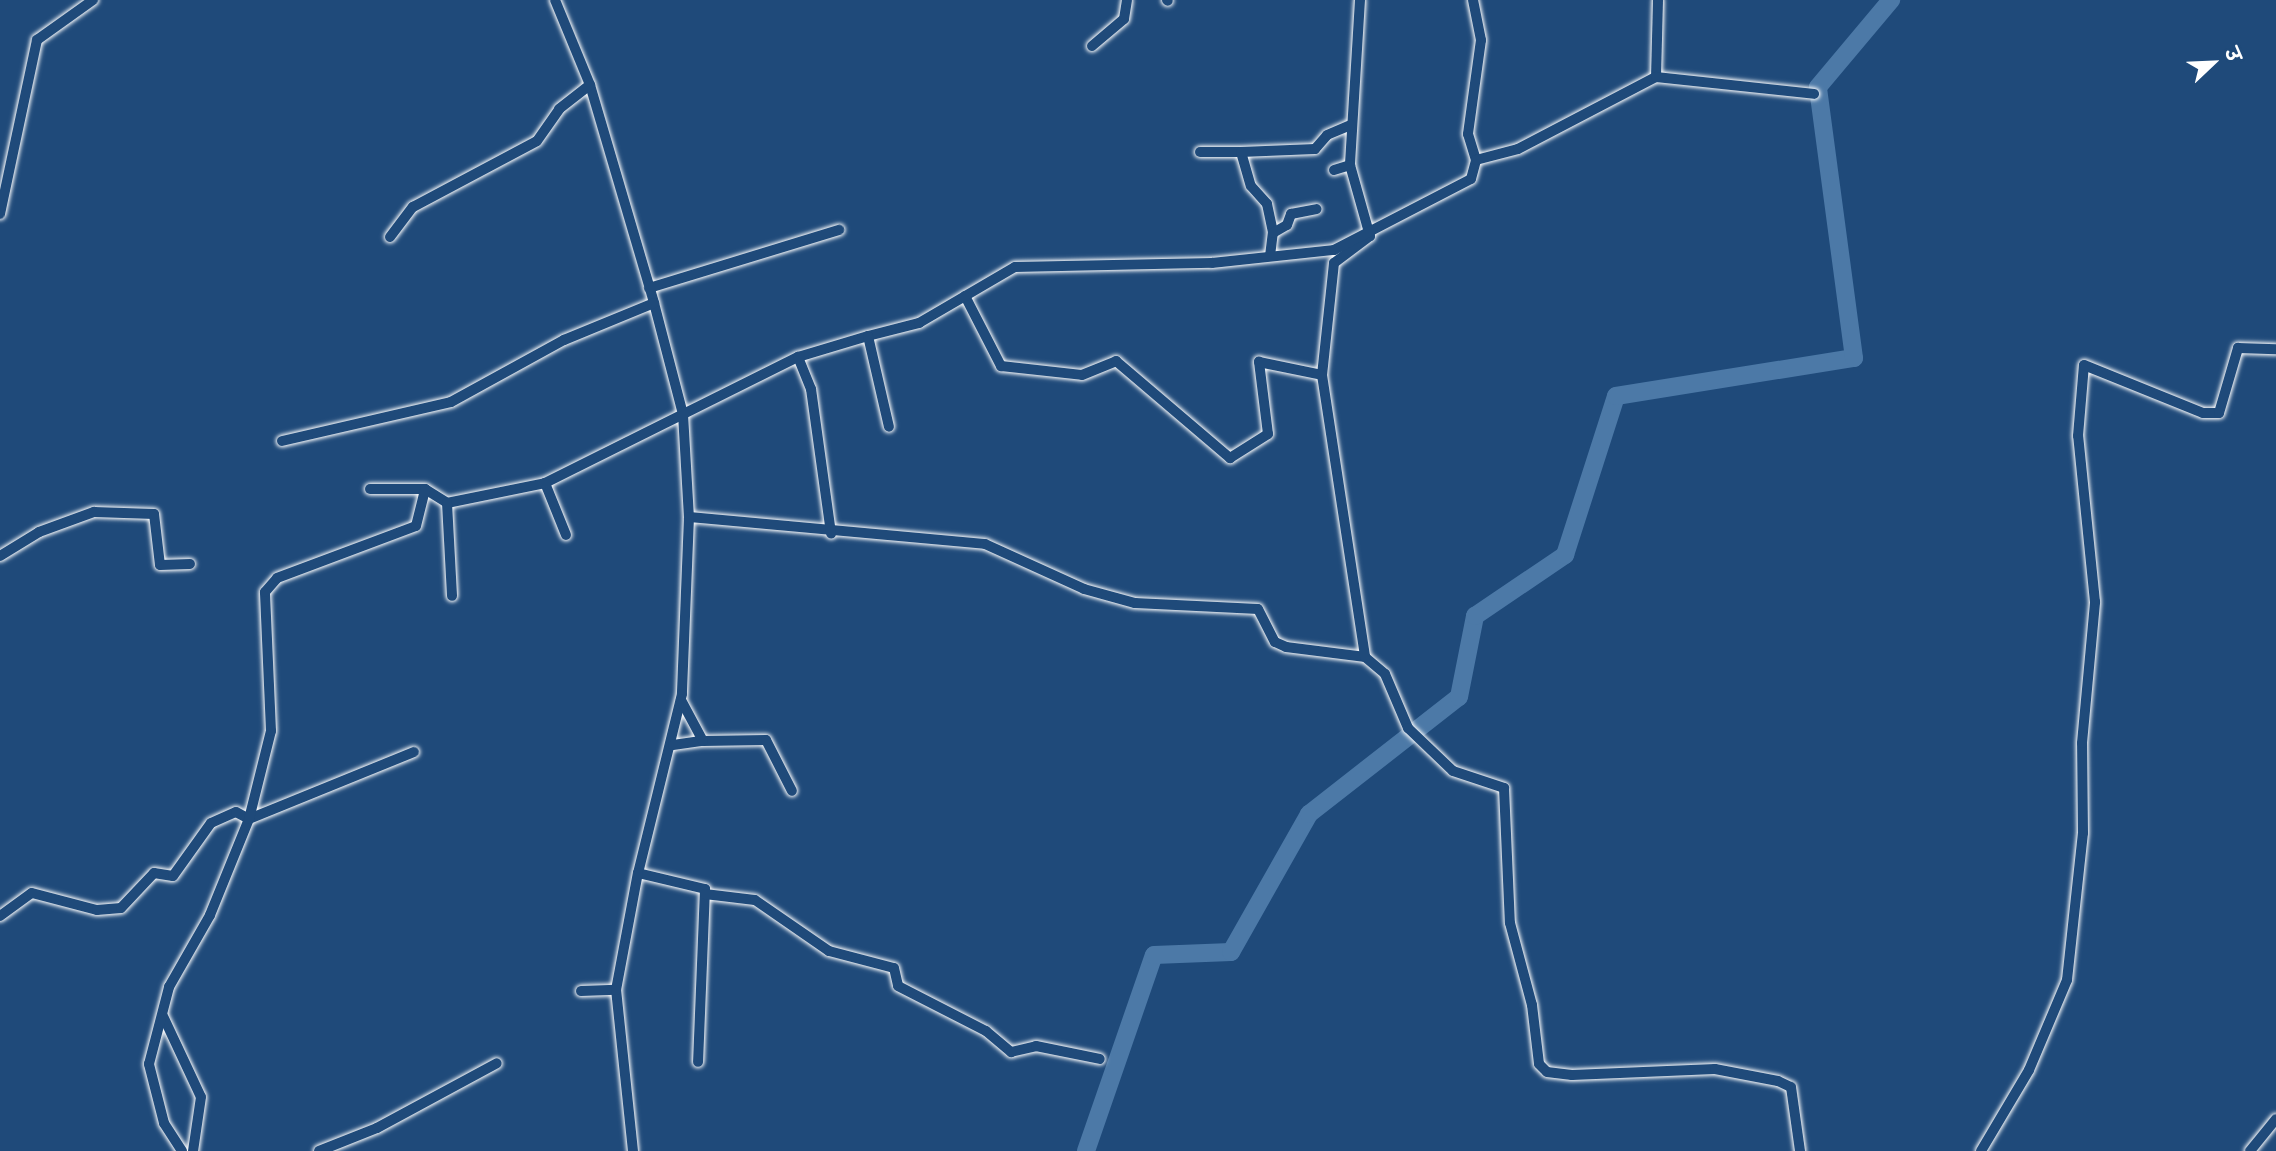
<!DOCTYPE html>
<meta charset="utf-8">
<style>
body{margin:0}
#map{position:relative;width:2276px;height:1151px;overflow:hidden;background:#1f4a7a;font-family:"Comic Neue","Playpen Sans Deva",sans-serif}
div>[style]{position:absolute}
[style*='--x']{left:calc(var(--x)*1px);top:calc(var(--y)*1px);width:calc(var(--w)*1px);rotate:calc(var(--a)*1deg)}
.river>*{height:18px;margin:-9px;padding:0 9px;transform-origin:9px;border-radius:9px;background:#4c79a7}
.roads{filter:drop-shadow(0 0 2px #fff) drop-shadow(0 0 2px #fff)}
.street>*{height:10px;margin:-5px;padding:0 5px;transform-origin:5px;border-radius:5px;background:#1f4a7a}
span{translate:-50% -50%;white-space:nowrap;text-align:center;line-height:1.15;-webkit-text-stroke:7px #1f4a7a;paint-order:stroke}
.north{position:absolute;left:2178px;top:28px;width:70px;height:70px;-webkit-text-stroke:5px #1f4a7a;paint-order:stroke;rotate:67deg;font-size:19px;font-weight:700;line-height:28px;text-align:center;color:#fff}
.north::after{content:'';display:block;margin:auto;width:24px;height:32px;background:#fff;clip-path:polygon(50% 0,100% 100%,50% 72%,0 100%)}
</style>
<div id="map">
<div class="river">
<div style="--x:1086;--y:1151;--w:207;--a:-70.9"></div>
<div style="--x:1154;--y:955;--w:77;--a:-2.2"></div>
<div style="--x:1231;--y:952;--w:159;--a:-60.5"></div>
<div style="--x:1309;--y:814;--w:190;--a:-38"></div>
<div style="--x:1459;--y:697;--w:83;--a:-78.8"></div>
<div style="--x:1475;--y:616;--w:109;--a:-34.1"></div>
<div style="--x:1565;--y:555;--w:167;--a:-72.2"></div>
<div style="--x:1616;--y:396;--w:241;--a:-9.1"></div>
<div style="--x:1854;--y:358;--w:273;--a:-97.6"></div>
<div style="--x:1818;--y:87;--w:114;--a:-50"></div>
</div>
<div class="roads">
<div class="street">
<div style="--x:555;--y:0;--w:92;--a:67.6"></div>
<div style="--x:590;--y:85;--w:227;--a:73.6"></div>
<div style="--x:654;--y:303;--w:115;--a:75.4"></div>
<div style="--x:683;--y:414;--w:103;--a:86.7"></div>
<div style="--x:689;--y:517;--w:297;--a:5.2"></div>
<div style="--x:985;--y:544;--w:109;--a:24.4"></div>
<div style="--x:1084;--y:589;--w:53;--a:15.4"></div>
<div style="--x:1135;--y:603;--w:123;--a:2.8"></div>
<div style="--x:1258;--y:609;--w:37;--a:63"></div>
<div style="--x:1275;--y:642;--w:12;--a:24"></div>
<div style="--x:1286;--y:647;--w:80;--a:7.2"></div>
<div style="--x:1365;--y:657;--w:26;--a:40"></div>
<div style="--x:1385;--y:674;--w:59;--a:66.9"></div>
<div style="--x:1408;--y:728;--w:62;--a:43.7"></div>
<div style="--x:1453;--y:771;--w:54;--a:18.4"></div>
<div style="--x:1504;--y:788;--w:135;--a:87.5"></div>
<div style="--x:1510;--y:923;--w:85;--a:75"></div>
<div style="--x:1532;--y:1005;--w:59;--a:83.2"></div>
<div style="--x:1539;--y:1064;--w:11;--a:45"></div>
<div style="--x:1547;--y:1072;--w:25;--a:7"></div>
<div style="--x:1572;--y:1075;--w:143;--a:-2.4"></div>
<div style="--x:1715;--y:1069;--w:64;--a:10.8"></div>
<div style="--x:1778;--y:1081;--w:14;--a:25"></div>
<div style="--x:1791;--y:1087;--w:65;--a:82"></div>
<div style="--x:1167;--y:0;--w:1;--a:45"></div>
<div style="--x:1360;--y:0;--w:165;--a:93.5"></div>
<div style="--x:1350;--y:165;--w:74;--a:74.3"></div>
<div style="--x:1370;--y:236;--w:45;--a:143.1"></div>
<div style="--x:1334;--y:263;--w:113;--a:96.1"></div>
<div style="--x:1322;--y:375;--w:285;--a:81.3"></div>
<div style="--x:1473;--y:0;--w:41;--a:78.7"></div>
<div style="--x:1481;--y:40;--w:95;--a:97.9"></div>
<div style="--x:1468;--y:134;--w:27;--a:73"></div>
<div style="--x:1092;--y:46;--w:42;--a:-40.2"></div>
<div style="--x:1124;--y:19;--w:19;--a:-81"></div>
<div style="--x:1656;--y:77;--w:77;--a:-88.5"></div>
<div style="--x:1200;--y:152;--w:41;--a:0"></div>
<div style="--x:1241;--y:152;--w:35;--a:74"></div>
<div style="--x:1251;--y:186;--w:24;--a:48"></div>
<div style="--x:1267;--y:204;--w:30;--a:78"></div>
<div style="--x:1241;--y:152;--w:74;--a:-2.3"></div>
<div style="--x:1315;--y:149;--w:18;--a:-49"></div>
<div style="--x:1327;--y:135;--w:26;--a:-23"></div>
<div style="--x:1334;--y:170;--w:17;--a:-17"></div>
<div style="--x:0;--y:214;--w:178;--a:-78"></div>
<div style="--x:37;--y:40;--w:69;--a:-35.5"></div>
<div style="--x:390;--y:237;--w:38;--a:-53"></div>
<div style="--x:413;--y:207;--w:140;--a:-28"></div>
<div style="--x:537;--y:141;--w:39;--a:-55"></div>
<div style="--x:559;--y:109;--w:39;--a:-38"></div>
<div style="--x:1270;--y:256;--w:23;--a:-83"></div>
<div style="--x:1273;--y:233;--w:16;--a:-30"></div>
<div style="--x:1287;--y:225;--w:12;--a:-70"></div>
<div style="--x:1291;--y:214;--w:26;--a:-11"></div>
<div style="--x:649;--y:288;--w:199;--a:-17"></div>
<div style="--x:965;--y:296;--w:79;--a:62.8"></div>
<div style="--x:1001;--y:366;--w:81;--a:6.3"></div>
<div style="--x:1082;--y:375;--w:37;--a:-22"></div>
<div style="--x:1116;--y:361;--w:150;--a:40.4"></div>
<div style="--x:1230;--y:458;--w:45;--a:-32.3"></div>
<div style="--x:1268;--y:434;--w:73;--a:-97.1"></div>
<div style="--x:1259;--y:362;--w:64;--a:11.7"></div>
<div style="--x:868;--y:336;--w:53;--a:-14.3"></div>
<div style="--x:919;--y:323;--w:111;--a:-30.3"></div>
<div style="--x:1015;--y:267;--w:197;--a:-1.2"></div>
<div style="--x:1212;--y:263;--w:123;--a:-6.1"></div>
<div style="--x:1334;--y:250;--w:154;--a:-27.4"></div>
<div style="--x:1471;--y:179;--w:20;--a:-75"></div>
<div style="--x:1476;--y:160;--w:43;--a:-14.7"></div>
<div style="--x:1518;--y:149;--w:156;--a:-27.6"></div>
<div style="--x:1656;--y:77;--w:159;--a:6.1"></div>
<div style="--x:798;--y:357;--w:35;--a:68"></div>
<div style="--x:811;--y:389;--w:146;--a:82.1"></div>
<div style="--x:282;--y:441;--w:173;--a:-13"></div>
<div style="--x:451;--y:402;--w:129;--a:-28.8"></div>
<div style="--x:564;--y:340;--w:97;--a:-22.3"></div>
<div style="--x:545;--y:483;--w:56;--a:68"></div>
<div style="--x:370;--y:489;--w:55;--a:0"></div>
<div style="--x:425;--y:489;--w:26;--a:32"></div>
<div style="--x:447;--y:503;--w:100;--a:-11.5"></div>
<div style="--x:545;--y:483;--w:283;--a:-26.5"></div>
<div style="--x:798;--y:357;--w:73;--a:-16.7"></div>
<div style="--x:868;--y:336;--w:93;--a:77"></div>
<div style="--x:447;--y:503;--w:93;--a:86.9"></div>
<div style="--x:689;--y:517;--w:177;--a:92.3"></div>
<div style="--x:682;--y:694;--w:184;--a:103.8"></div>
<div style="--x:638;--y:873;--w:69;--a:13.4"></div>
<div style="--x:705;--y:889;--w:173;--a:92.3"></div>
<div style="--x:0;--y:556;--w:46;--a:-31.6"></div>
<div style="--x:39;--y:532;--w:59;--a:-20"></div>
<div style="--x:94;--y:512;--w:60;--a:1.9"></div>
<div style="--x:154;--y:514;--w:51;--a:83.3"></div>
<div style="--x:160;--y:565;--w:30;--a:-2"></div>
<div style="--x:703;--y:741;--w:63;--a:-0.9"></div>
<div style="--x:766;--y:740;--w:57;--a:63"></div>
<div style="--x:673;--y:745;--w:30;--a:-8"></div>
<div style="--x:703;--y:741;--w:47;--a:-118.2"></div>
<div style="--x:705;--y:894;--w:50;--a:6.8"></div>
<div style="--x:755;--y:900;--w:90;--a:34.6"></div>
<div style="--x:829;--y:951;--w:67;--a:14.7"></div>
<div style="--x:894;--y:968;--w:18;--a:77"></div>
<div style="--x:898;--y:986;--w:99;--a:27.1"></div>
<div style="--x:986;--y:1031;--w:33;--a:40"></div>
<div style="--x:1011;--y:1052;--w:26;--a:-13"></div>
<div style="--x:1036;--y:1046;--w:65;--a:11.5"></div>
<div style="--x:0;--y:916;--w:39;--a:-36"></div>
<div style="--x:32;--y:893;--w:67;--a:14.7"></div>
<div style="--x:97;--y:910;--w:24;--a:-5"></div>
<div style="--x:121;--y:908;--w:48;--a:-46.7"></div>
<div style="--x:154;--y:873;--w:19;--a:9"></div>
<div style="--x:173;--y:876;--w:65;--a:-54.4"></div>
<div style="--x:211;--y:823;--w:27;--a:-24"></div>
<div style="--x:236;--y:812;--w:15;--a:28"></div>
<div style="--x:249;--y:819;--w:178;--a:-22.1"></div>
<div style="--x:581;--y:991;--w:35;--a:-2"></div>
<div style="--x:163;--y:1016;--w:89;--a:64.9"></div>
<div style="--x:201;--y:1097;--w:55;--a:98.4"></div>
<div style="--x:182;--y:1151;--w:33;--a:-123"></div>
<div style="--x:164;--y:1123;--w:61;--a:-104.3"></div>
<div style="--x:149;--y:1064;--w:80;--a:-75.4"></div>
<div style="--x:169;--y:987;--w:83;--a:-60.3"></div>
<div style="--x:210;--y:915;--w:104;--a:-67.9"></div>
<div style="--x:249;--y:819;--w:91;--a:-76"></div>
<div style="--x:271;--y:731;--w:139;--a:-92.5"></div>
<div style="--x:265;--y:592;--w:18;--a:-49"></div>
<div style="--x:277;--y:578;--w:148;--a:-20.5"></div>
<div style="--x:416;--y:526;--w:38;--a:-76"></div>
<div style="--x:319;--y:1151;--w:62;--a:-21.6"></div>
<div style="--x:377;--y:1128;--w:136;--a:-28.4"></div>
<div style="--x:633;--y:1151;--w:162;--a:-96"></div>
<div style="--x:616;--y:990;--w:119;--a:-79.4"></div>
<div style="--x:1981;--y:1151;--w:94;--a:-59.3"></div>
<div style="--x:2029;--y:1070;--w:98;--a:-67.1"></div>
<div style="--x:2067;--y:980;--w:148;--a:-83.8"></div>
<div style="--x:2083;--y:833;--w:90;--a:-90.6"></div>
<div style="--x:2082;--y:743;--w:142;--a:-84.7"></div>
<div style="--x:2095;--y:602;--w:167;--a:-95.8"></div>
<div style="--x:2078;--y:436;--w:71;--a:-85.2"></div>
<div style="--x:2084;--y:365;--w:128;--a:22"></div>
<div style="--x:2203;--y:413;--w:16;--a:0"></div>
<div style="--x:2219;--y:413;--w:68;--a:-73.7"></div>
<div style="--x:2238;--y:348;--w:38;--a:2"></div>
<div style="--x:2250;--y:1151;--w:41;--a:-50.9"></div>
</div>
</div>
<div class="north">उ</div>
</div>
